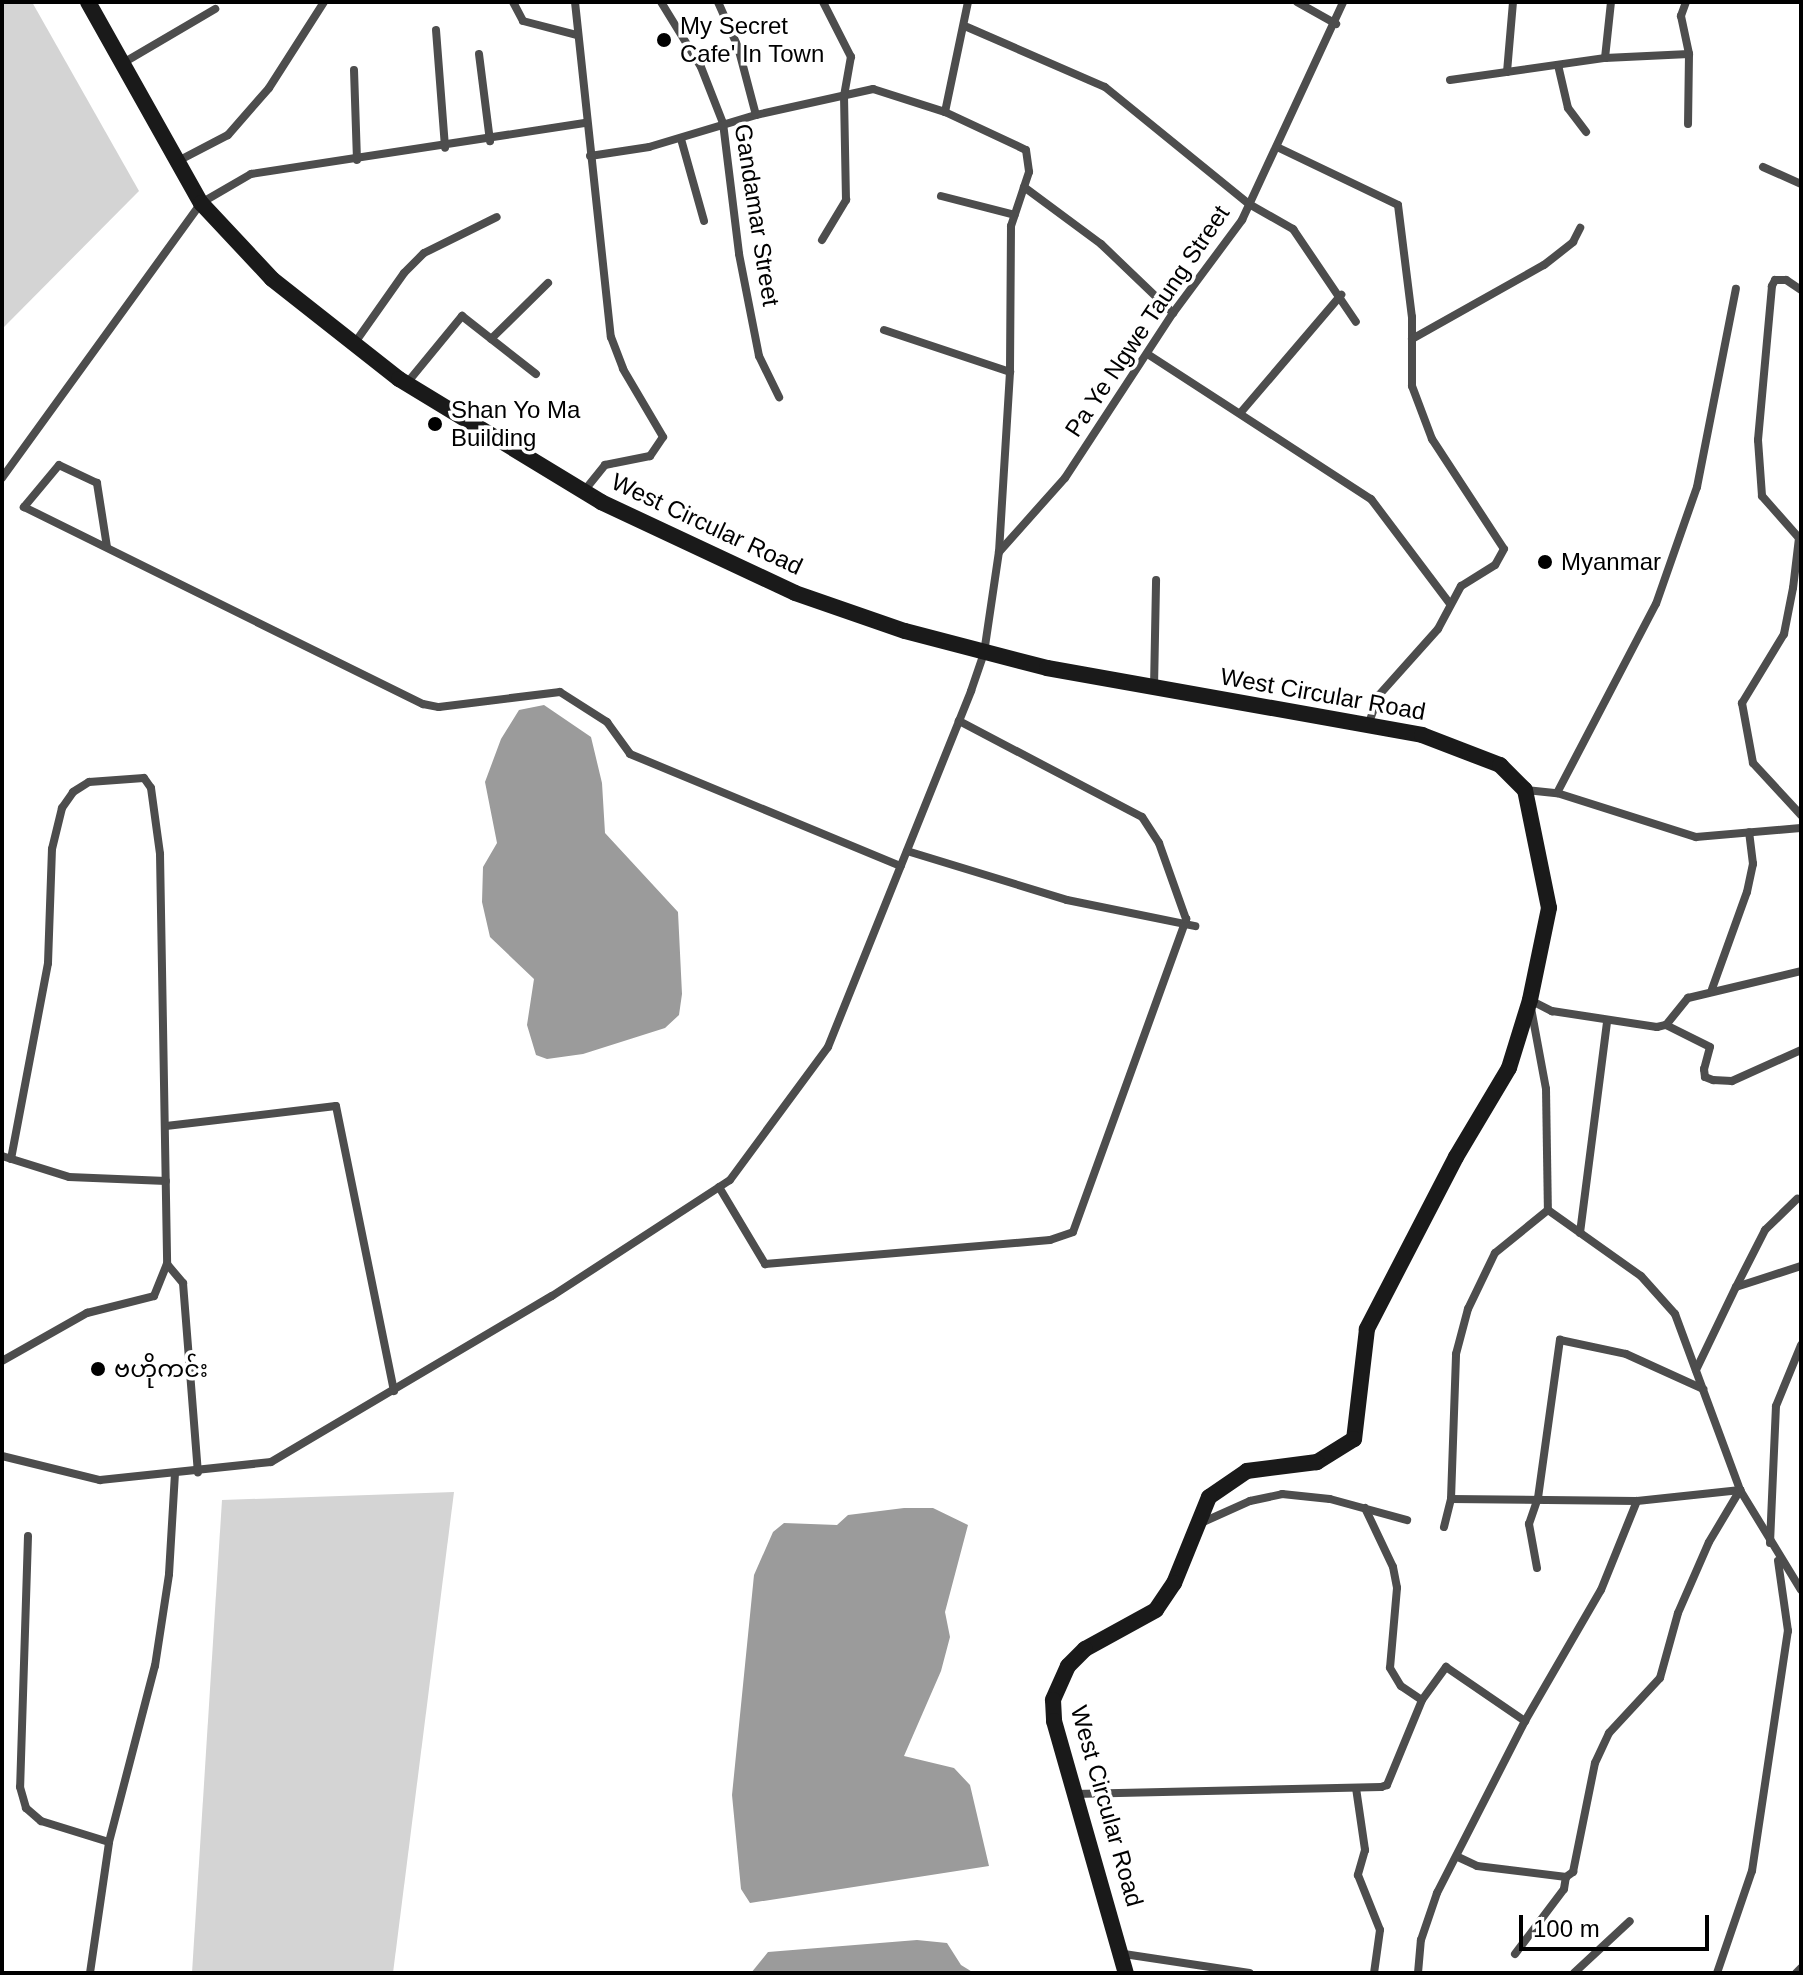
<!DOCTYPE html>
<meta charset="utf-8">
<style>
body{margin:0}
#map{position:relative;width:1803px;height:1975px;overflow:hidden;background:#fff;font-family:Helvetica,"Noto Sans Myanmar",sans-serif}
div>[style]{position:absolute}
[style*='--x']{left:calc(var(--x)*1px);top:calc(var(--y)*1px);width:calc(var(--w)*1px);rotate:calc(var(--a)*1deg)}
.green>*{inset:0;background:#d4d4d4}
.water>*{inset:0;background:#9b9b9b}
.street>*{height:8px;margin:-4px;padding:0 4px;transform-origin:4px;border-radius:4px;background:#4d4d4d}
.secondary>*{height:16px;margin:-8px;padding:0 8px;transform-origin:8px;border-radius:8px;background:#1a1a1a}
.dots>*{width:22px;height:22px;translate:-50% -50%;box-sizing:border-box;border:4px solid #fff;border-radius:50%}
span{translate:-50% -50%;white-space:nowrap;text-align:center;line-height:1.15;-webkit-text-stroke:7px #fff;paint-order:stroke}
.poi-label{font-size:24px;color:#000}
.left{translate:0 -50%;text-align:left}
.street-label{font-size:24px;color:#000}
.frame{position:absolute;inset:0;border:4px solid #000;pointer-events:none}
.scale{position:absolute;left:1519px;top:1915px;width:190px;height:36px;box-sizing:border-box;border:4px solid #000;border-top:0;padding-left:10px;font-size:24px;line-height:28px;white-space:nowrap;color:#000;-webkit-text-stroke:6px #fff;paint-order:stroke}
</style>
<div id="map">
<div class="green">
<div style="clip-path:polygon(2px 2px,32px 2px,139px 191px,2px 329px)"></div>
<div style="clip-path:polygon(454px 1492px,393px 1973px,192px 1973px,222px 1500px)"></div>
</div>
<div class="water">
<div style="clip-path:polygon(544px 705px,591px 737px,602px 783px,605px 833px,678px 912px,682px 994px,679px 1015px,665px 1028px,583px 1054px,547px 1059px,536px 1055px,527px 1025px,534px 979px,490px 937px,482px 902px,483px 867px,497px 843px,485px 782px,501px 739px,519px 710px)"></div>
<div style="clip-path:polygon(904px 1508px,933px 1508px,968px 1525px,945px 1612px,950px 1637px,941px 1671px,904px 1756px,954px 1768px,970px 1785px,989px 1866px,750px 1903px,741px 1889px,732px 1795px,754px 1575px,773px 1532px,784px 1523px,837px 1525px,848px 1515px)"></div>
<div style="clip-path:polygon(917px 1940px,947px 1943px,961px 1965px,974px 1973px,751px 1973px,768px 1952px)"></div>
</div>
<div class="street">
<div style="--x:513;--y:2;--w:21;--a:62"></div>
<div style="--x:523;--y:21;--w:56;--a:14.5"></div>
<div style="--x:575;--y:2;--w:337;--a:83.9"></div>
<div style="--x:611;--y:337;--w:34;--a:69"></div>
<div style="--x:623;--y:369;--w:79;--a:59.5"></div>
<div style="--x:663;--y:437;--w:23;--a:124"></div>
<div style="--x:650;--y:456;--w:46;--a:168.7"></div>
<div style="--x:605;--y:465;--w:33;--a:129"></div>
<div style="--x:661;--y:2;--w:76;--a:58.4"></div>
<div style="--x:701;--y:67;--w:60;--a:68.6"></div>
<div style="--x:723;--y:123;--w:132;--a:83"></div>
<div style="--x:739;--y:254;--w:104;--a:78.9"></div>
<div style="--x:759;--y:356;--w:46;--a:64"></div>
<div style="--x:718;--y:2;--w:49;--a:66"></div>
<div style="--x:738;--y:47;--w:70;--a:75.2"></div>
<div style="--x:1297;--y:2;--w:45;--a:29.4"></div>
<div style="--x:1686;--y:2;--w:15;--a:110"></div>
<div style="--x:1681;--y:16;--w:39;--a:78"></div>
<div style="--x:1689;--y:54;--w:70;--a:90.8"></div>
<div style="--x:967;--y:27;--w:150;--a:23.5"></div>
<div style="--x:1105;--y:87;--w:186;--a:39.1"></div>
<div style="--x:1249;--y:204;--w:51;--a:29.6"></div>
<div style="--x:1293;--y:229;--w:112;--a:55.9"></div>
<div style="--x:436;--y:30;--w:118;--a:85.6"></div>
<div style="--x:479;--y:54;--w:88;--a:82.8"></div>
<div style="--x:1605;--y:58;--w:56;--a:-83.9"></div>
<div style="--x:123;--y:63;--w:107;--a:-30.4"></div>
<div style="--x:1558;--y:65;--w:44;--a:76.9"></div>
<div style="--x:1568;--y:108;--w:30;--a:53"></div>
<div style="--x:354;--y:70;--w:90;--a:88.1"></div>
<div style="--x:1507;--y:72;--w:70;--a:-85.1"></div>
<div style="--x:1450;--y:80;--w:157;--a:-8.1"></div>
<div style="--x:1605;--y:58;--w:84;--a:-2.7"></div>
<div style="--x:945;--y:112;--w:112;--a:-78.2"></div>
<div style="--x:681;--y:139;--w:85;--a:74.3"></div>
<div style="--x:1277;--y:147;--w:134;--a:25.6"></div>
<div style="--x:1398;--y:205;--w:113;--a:82.9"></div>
<div style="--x:1412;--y:317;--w:69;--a:90"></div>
<div style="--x:1412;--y:386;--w:57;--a:69.3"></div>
<div style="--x:1432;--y:439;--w:131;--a:56.8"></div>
<div style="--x:1504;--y:549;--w:18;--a:119"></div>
<div style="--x:1495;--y:565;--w:40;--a:148"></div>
<div style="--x:1461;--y:586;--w:49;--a:118.1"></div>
<div style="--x:1438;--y:629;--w:89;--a:131.8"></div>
<div style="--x:1379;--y:695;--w:29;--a:110"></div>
<div style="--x:590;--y:156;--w:60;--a:-8.7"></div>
<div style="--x:649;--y:147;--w:112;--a:-16.7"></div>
<div style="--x:756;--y:115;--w:120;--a:-12.5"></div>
<div style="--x:873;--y:89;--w:76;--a:17.7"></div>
<div style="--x:945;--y:112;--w:89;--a:25.1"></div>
<div style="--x:1026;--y:150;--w:22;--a:82"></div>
<div style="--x:1029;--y:172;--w:57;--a:108.4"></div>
<div style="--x:1011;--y:226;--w:146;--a:90.4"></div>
<div style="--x:1010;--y:372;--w:180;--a:93.5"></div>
<div style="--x:178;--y:161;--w:56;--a:-27.5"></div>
<div style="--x:228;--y:135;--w:62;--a:-48.9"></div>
<div style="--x:269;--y:88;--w:102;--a:-57.4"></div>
<div style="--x:1763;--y:167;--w:42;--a:24.1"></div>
<div style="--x:1024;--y:187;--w:96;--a:36.5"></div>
<div style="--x:1101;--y:244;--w:100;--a:43.8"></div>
<div style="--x:941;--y:196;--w:76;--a:14.4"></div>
<div style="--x:822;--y:240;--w:47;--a:-59"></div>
<div style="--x:846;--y:200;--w:104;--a:-91.1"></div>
<div style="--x:844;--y:96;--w:40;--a:-80"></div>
<div style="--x:851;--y:57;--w:62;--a:-117"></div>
<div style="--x:1801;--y:290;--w:18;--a:-146"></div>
<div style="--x:1786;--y:280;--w:11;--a:180"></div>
<div style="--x:1775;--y:280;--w:7;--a:117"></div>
<div style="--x:1772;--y:286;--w:155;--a:95.2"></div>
<div style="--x:1758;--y:440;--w:56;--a:85.9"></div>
<div style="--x:1762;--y:496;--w:56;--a:48.6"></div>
<div style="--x:1799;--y:538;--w:50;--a:96.8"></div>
<div style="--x:1793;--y:588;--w:47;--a:101.1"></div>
<div style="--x:1784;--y:634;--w:81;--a:121.3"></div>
<div style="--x:1742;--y:703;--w:61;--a:79.6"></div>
<div style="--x:1753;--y:763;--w:71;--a:47.3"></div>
<div style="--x:884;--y:330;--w:133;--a:18.4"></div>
<div style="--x:491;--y:339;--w:80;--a:-44.5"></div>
<div style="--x:1412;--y:339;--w:151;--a:-29.3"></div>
<div style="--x:1544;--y:265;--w:37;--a:-38"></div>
<div style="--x:1573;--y:242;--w:16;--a:-63"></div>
<div style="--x:354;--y:344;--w:87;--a:-54.8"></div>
<div style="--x:404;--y:273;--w:28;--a:-45"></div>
<div style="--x:424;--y:253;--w:81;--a:-26.3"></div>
<div style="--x:1149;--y:355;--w:265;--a:33"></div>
<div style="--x:1371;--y:499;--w:131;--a:53"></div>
<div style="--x:407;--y:383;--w:87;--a:-50.6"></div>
<div style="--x:462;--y:316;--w:94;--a:38.1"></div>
<div style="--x:1242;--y:411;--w:153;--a:-49.5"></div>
<div style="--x:2;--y:478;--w:339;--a:-54.1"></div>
<div style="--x:201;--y:203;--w:58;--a:-30.1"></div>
<div style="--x:251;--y:174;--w:339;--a:-8.7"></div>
<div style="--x:107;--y:547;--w:65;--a:-98.9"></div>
<div style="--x:97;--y:483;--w:42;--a:-154.7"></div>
<div style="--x:59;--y:465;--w:55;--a:129.8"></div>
<div style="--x:24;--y:507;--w:445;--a:26.3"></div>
<div style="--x:423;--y:704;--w:16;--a:11"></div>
<div style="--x:439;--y:707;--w:122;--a:-7.1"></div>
<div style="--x:560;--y:692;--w:56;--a:32.6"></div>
<div style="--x:607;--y:722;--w:39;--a:54"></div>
<div style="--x:630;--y:754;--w:293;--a:22.5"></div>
<div style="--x:1154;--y:688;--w:108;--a:-88.9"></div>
<div style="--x:1526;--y:790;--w:31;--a:6"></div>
<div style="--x:1557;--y:793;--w:146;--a:17.6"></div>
<div style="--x:1696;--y:837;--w:105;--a:-4.9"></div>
<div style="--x:1557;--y:793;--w:213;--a:-62.4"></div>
<div style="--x:1656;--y:604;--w:124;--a:-70.7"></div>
<div style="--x:1697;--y:487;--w:202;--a:-78.9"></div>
<div style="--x:907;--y:851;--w:167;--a:17"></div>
<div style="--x:1067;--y:900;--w:131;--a:11.5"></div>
<div style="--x:1712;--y:989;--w:103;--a:-70.2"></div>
<div style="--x:1747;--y:892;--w:29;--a:-78"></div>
<div style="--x:1753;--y:864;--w:32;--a:-97"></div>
<div style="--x:1530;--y:1000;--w:25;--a:27"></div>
<div style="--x:1552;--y:1011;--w:106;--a:8.7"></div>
<div style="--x:1657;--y:1027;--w:9;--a:-13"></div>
<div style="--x:1666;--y:1025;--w:35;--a:-51"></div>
<div style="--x:1688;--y:998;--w:116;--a:-13.4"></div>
<div style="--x:1531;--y:1008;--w:82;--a:79.5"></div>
<div style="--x:1546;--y:1089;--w:121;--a:89.1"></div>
<div style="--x:1548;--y:1210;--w:114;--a:35.4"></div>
<div style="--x:1641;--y:1276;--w:51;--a:48.2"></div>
<div style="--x:1675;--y:1314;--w:188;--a:69.7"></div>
<div style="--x:1740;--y:1490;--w:117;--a:58.6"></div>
<div style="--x:1666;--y:1025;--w:49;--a:26.6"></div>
<div style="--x:1710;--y:1047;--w:23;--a:105"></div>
<div style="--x:1704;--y:1069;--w:8;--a:83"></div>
<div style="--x:1705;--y:1077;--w:9;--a:21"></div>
<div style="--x:1713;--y:1080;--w:19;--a:3"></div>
<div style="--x:1732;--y:1081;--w:76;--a:-24.2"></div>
<div style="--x:166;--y:1126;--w:171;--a:-6.7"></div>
<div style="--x:336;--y:1106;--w:291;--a:78.5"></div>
<div style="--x:2;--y:1156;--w:70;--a:17.4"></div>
<div style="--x:69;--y:1177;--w:97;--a:2.4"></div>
<div style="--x:11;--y:1159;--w:199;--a:-79.3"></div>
<div style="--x:48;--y:963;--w:114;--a:-88"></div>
<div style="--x:52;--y:849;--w:42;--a:-76.3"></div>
<div style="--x:62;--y:808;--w:19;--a:-55"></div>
<div style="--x:73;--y:792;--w:19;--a:-32"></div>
<div style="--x:89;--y:782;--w:55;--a:-4.2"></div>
<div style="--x:144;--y:778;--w:12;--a:55"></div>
<div style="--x:151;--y:788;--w:67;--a:82.2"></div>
<div style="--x:160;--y:854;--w:410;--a:89"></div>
<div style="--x:167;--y:1264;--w:25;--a:50"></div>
<div style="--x:183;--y:1283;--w:190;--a:85.5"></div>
<div style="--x:719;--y:1187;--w:90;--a:59.1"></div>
<div style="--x:765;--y:1264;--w:286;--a:-4.8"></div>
<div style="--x:1050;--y:1240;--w:24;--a:-19"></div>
<div style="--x:1073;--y:1232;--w:333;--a:-70.1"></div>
<div style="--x:1186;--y:919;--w:81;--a:-109.6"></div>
<div style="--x:1159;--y:843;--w:31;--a:-123"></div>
<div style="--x:1142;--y:817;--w:207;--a:-152.3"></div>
<div style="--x:1580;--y:1233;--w:214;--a:-82.7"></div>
<div style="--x:1736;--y:1287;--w:64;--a:-63"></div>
<div style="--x:1765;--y:1230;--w:45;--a:-44.1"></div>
<div style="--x:2;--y:1361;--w:98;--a:-29.5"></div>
<div style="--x:87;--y:1313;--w:69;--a:-14.2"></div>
<div style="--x:154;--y:1296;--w:35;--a:-68"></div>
<div style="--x:1696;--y:1370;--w:92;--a:-64.3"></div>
<div style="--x:1736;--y:1287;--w:68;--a:-17.9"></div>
<div style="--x:2;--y:1456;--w:101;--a:13.8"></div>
<div style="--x:100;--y:1480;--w:172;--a:-6"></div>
<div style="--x:271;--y:1462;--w:326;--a:-30.6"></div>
<div style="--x:552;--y:1296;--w:212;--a:-33.1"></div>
<div style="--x:730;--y:1180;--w:165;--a:-53.6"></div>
<div style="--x:828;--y:1047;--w:384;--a:-68.1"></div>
<div style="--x:971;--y:691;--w:40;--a:-71.1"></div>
<div style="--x:984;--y:653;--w:102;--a:-81.6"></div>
<div style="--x:999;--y:552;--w:99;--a:-48.3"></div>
<div style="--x:1065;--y:478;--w:197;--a:-56.8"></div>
<div style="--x:1173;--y:313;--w:116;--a:-53.4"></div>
<div style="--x:1242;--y:220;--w:240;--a:-65.1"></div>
<div style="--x:1451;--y:1499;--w:186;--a:0.6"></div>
<div style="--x:1637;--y:1501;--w:104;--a:-6.1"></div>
<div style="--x:1365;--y:1508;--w:65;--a:64.6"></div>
<div style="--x:1393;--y:1567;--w:21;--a:79"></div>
<div style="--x:1397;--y:1588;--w:80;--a:95"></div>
<div style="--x:1390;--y:1668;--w:21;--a:59"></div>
<div style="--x:1401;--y:1686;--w:25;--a:34"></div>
<div style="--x:1201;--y:1523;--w:54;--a:-24.2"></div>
<div style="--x:1250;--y:1501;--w:33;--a:-12"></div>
<div style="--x:1282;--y:1494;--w:48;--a:5.9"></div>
<div style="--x:1330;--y:1499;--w:80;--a:15.3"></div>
<div style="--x:1444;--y:1527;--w:29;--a:-76"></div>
<div style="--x:1451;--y:1499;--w:145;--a:-88"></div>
<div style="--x:1456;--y:1354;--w:47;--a:-75.1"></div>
<div style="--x:1468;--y:1309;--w:62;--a:-64.3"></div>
<div style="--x:1495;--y:1253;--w:68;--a:-39.1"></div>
<div style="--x:28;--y:1536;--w:251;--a:91.8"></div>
<div style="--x:20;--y:1787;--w:22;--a:74"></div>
<div style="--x:26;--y:1808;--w:20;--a:41"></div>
<div style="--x:41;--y:1821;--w:71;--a:17.2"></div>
<div style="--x:1770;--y:1543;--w:137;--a:-87.5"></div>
<div style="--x:1776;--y:1406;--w:66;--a:-67.7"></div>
<div style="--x:1537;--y:1568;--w:45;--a:-100.3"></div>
<div style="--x:1529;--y:1524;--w:28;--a:-71"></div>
<div style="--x:1538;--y:1498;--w:160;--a:-82.1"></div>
<div style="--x:1560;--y:1340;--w:67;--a:12"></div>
<div style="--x:1626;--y:1354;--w:85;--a:24.4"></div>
<div style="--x:1356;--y:1788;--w:63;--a:81.7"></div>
<div style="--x:1365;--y:1850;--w:26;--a:106"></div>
<div style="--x:1358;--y:1875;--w:59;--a:68.2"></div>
<div style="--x:1380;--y:1930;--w:43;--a:97.9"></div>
<div style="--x:1075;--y:1794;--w:306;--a:-1.3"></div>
<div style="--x:1381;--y:1787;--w:6;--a:-18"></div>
<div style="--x:1387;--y:1785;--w:92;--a:-67.6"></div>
<div style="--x:1422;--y:1700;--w:41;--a:-54"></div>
<div style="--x:1446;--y:1667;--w:96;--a:34.4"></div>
<div style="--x:1458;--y:1857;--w:21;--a:25"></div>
<div style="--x:1477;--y:1866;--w:90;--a:7"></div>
<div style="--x:1566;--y:1877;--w:9;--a:-36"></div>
<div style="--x:1573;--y:1872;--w:111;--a:-78.6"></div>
<div style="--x:1595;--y:1763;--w:33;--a:-65"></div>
<div style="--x:1609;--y:1733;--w:75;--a:-47.2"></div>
<div style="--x:1660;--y:1678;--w:67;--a:-74.5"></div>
<div style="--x:1678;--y:1613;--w:77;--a:-66.4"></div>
<div style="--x:1709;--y:1542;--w:61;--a:-59.2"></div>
<div style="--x:1124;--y:1954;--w:127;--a:8.6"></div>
<div style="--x:1515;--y:1954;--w:81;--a:-53"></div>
<div style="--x:1564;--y:1889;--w:12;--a:-81"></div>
<div style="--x:90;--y:1973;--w:132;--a:-81.7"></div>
<div style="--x:109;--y:1842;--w:182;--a:-75.4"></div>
<div style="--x:155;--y:1666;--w:93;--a:-81.3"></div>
<div style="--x:169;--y:1574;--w:100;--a:-86.6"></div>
<div style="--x:1418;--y:1973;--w:33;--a:-85"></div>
<div style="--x:1421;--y:1940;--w:50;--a:-71.2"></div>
<div style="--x:1437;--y:1893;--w:193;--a:-62.9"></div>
<div style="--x:1525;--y:1721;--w:151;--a:-59.9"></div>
<div style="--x:1601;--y:1590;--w:96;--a:-68"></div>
<div style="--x:1574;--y:1973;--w:76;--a:-42.9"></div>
<div style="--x:1717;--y:1973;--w:108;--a:-71.1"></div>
<div style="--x:1752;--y:1871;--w:243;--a:-81.5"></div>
<div style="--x:1788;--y:1631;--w:71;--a:-98.1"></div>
<div style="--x:1796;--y:1973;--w:7;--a:-45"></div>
</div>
<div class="secondary">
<div style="--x:88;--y:2;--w:231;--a:60.7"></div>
<div style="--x:201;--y:203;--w:104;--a:46.9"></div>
<div style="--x:272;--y:279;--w:162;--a:38.2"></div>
<div style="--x:399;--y:379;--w:237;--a:31.3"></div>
<div style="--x:601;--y:502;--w:214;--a:25.1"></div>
<div style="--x:795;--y:593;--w:116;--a:19.1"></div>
<div style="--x:905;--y:631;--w:147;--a:14.6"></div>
<div style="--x:1047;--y:668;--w:381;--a:10.1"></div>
<div style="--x:1422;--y:735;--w:84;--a:21"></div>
<div style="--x:1500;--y:765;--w:35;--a:45"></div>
<div style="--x:1525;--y:790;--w:120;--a:78.5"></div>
<div style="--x:1549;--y:908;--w:94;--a:101.7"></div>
<div style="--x:1530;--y:1000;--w:71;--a:107.2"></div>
<div style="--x:1509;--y:1068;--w:104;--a:120.8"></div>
<div style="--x:1456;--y:1157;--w:194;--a:117.4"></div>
<div style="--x:1367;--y:1329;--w:111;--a:96.7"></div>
<div style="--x:1354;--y:1439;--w:44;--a:148.1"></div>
<div style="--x:1317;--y:1462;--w:71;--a:172.7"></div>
<div style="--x:1247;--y:1471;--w:46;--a:145.6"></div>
<div style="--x:1209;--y:1497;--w:93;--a:112.1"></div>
<div style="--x:1174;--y:1583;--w:32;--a:124"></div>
<div style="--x:1156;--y:1610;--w:81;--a:151.2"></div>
<div style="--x:1085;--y:1649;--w:24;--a:135"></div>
<div style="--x:1068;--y:1666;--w:37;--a:114"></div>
<div style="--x:1053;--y:1700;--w:21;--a:87"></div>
<div style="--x:1054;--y:1721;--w:262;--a:74.1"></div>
</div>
<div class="dots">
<div style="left:664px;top:40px;background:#000"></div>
<div style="left:435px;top:424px;background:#000"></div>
<div style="left:1545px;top:562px;background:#000"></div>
<div style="left:98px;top:1369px;background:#000"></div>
</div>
<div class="poi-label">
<span class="left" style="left:680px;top:40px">My Secret<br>Cafe' In Town</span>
<span class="left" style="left:451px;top:424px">Shan Yo Ma<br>Building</span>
<span class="left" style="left:1561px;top:562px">Myanmar</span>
<span class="left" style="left:114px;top:1369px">ဗဟိုကင်း</span>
</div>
<div class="street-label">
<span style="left:757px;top:215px;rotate:81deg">Gandamar Street</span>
<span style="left:1147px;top:321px;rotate:-56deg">Pa Ye Ngwe Taung Street</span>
<span style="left:707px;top:524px;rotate:25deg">West Circular Road</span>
<span style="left:1323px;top:694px;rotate:10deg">West Circular Road</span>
<span style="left:1107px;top:1806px;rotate:74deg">West Circular Road</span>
</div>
<div class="frame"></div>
<div class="scale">100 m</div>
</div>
